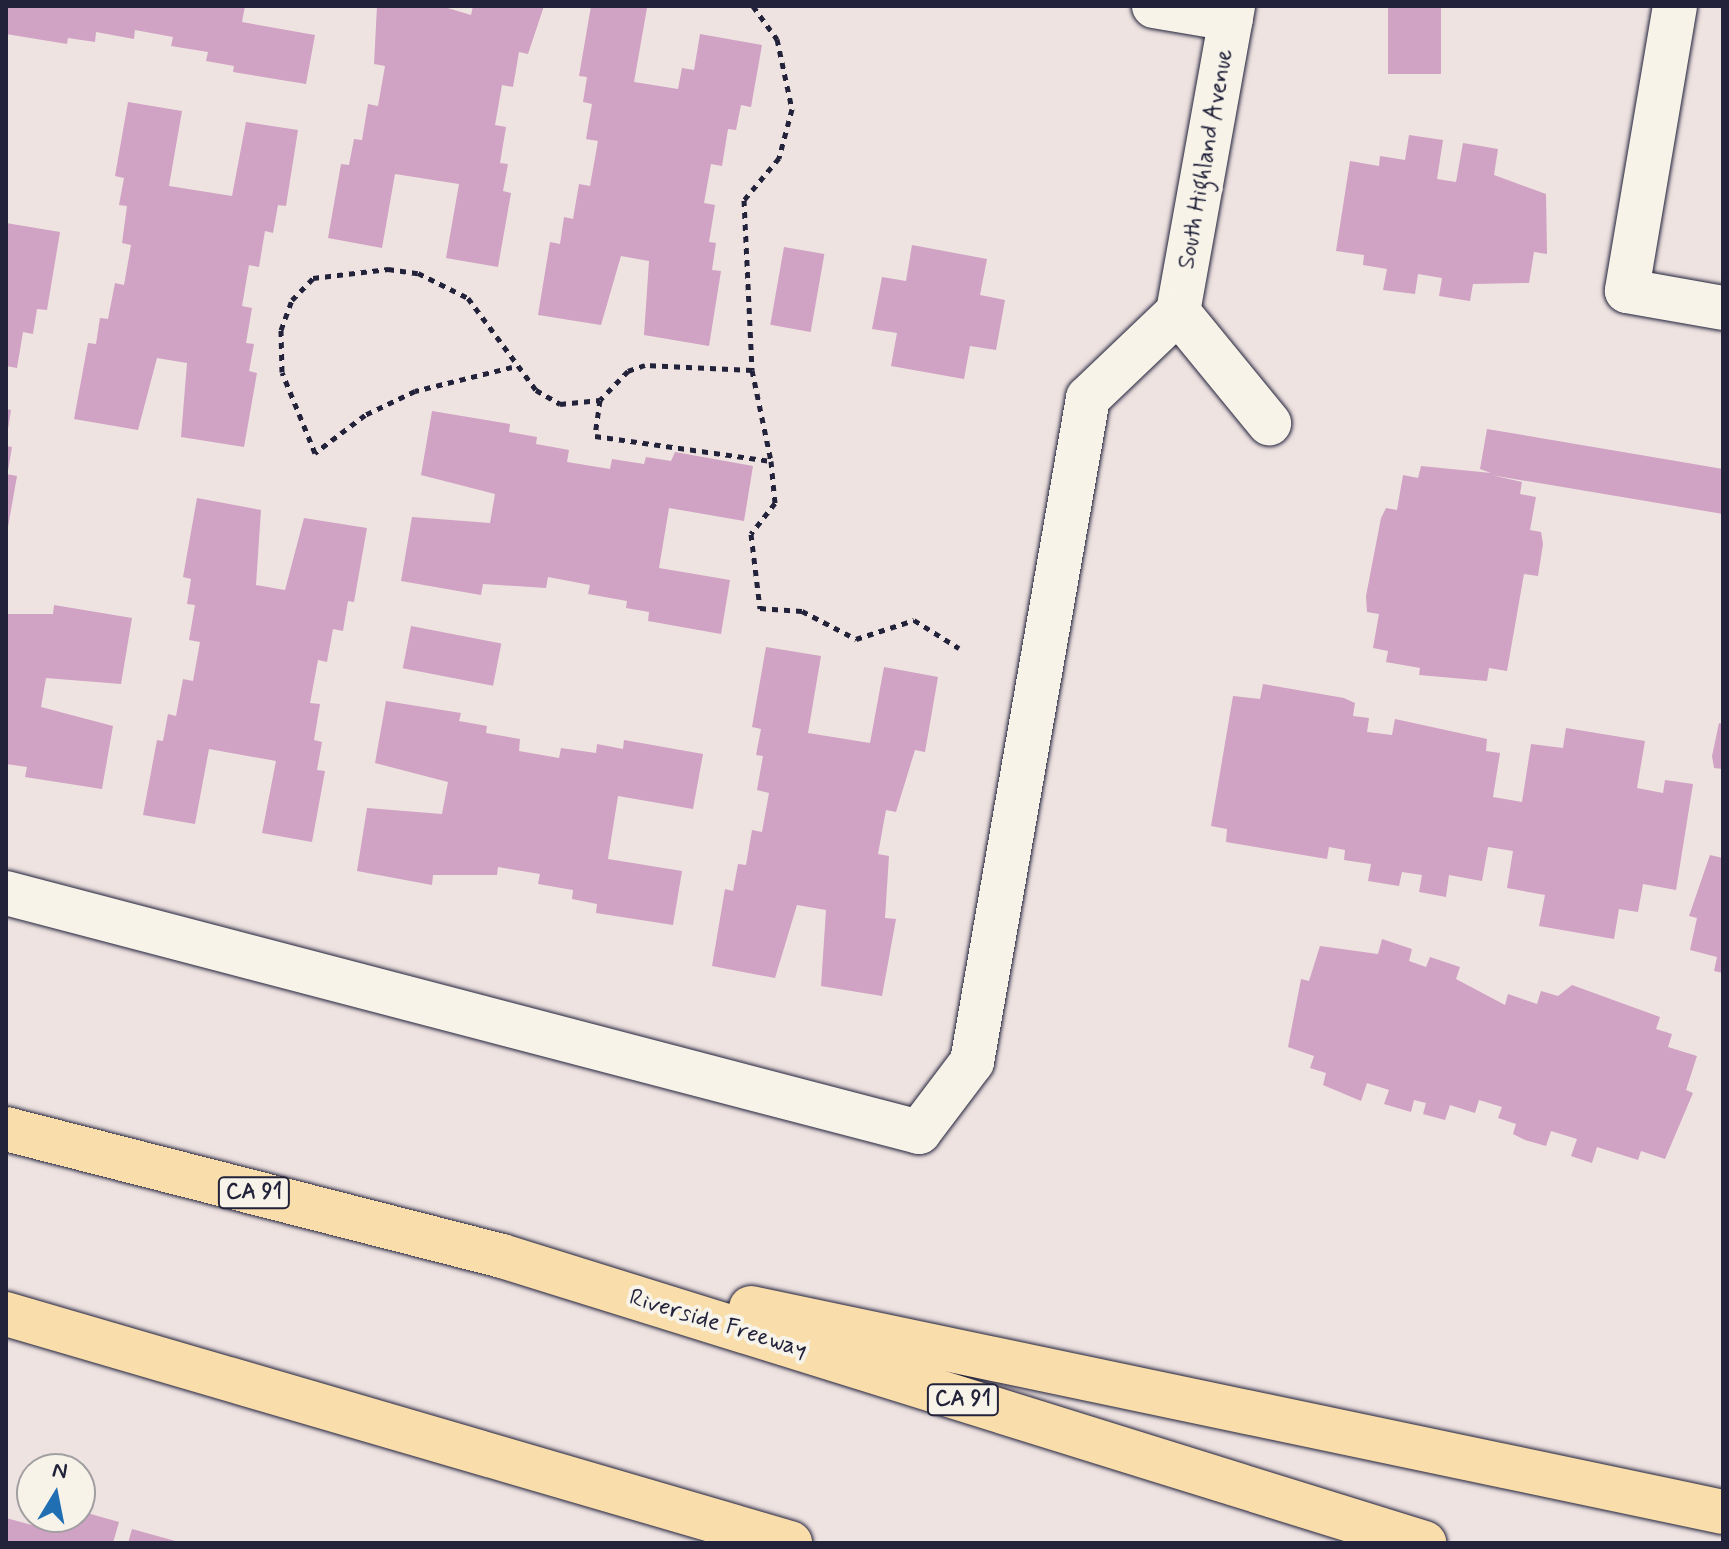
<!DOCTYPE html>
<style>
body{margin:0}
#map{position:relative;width:1729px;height:1549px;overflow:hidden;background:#efe3e1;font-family:Mynerve,sans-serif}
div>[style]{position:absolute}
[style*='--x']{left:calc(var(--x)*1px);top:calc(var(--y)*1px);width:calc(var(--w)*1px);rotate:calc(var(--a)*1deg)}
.building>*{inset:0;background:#d0a2c3;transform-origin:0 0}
.path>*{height:5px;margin-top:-2.5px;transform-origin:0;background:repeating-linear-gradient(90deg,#22223b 0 6px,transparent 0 12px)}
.roads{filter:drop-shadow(0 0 2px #22223b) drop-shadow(0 0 2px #22223b)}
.minor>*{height:44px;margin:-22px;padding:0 22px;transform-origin:22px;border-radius:22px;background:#f7f3e8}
.highway>*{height:44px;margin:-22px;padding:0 22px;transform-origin:22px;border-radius:22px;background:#f9deab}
span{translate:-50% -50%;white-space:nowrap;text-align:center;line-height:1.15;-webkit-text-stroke:8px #f7f3e8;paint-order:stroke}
.shield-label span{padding:2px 6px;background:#f7f3e8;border:2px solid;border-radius:6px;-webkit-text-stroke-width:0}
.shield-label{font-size:22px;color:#22223b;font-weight:700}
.street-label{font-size:24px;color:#22223b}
.frame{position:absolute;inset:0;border:8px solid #22223b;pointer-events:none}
.north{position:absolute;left:16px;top:1453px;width:80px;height:80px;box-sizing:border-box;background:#f7f3e8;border:2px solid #a29fa3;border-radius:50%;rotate:10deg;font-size:22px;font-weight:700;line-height:32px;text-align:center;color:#22223b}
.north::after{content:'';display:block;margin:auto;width:28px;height:36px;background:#1f6fb2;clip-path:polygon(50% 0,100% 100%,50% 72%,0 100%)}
</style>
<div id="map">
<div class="building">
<div style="clip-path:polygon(6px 6px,245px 6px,242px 22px,315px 35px,306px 84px,233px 72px,234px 66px,206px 61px,208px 52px,171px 46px,173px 37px,135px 30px,134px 39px,96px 32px,95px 42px,68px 38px,67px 44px,6px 34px)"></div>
<div style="clip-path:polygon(377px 6px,441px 6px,471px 15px,473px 6px,544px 6px,528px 54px,519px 52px,513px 87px,502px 85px,495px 125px,506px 127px,500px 163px,508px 164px,503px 191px,511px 193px,498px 267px,446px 258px,459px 184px,395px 174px,382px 248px,328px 238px,341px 164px,349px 165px,354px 139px,362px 140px,368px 104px,378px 106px,385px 66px,374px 64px)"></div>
<div style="clip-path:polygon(591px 6px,647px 8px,634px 82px,678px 89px,682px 68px,694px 70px,700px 34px,762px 45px,751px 107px,741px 105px,736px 130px,728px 129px,722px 166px,711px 164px,704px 203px,715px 205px,709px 242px,716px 243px,712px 270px,721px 271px,709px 346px,644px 335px,649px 261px,621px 256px,601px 325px,538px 315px,550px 242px,560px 244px,564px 217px,573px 219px,579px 184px,590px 186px,598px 141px,586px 139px,592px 104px,583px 102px,587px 77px,579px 76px)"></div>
<div style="left:1388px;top:6px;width:53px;height:68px"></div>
<div style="clip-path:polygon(128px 102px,182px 111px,169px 186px,232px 196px,246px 122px,298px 130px,286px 206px,278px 205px,273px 233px,265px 231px,259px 267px,249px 265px,242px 306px,252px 308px,246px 343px,254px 344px,249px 371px,257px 373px,244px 447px,181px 437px,187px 363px,157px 358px,138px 430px,74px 419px,88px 343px,96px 344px,100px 318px,108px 319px,115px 283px,124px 285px,131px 245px,122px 243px,127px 206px,119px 205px,124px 178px,115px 176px)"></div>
<div style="clip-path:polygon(1409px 135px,1443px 140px,1437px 179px,1456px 182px,1463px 143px,1498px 149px,1494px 175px,1546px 194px,1547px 254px,1534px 252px,1529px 283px,1473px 284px,1470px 301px,1439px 296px,1442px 278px,1418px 274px,1415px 294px,1383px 290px,1387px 269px,1363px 265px,1364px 255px,1336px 251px,1350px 161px,1379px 166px,1380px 156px,1405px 160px)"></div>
<div style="clip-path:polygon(6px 223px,60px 232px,47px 310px,37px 309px,33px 334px,23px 332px,17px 368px,6px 366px)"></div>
<div style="clip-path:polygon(912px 245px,987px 259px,980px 295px,1005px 300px,996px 350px,970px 346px,964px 379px,891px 366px,897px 333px,872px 329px,882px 277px,906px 281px)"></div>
<div style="left:784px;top:247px;width:41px;height:79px;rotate:10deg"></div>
<div style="clip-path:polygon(6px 409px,11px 410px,8px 429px,6px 429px)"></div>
<div style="clip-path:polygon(432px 411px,510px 424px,509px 432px,537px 437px,536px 444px,569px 450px,567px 462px,610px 469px,612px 459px,644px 464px,646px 457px,671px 461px,675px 452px,753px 466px,744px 521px,669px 508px,659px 568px,730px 580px,721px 634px,648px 621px,649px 612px,626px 608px,627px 601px,588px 594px,590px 585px,548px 577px,546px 588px,483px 584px,481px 595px,401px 581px,412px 517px,490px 523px,495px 494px,421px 475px)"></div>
<div style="clip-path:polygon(1487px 429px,1723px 469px,1723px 514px,1491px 475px,1522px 482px,1520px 494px,1536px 497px,1530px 530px,1541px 532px,1543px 544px,1538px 576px,1524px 574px,1507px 671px,1489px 668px,1487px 681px,1419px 675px,1420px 668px,1386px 662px,1388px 651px,1373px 648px,1379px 614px,1367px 612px,1366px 596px,1381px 518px,1386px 508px,1397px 510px,1403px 475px,1418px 478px,1421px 466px,1491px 473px,1480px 469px)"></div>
<div style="clip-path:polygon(6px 446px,12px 447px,8px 471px,6px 471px)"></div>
<div style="clip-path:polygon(6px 474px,17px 476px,8px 527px,6px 527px)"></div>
<div style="clip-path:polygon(197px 498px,261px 510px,256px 585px,285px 590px,304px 518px,367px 528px,354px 602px,348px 601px,343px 631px,333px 629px,327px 662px,318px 660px,310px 703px,320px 704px,314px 740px,322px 742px,317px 770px,325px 771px,312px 842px,262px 833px,276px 761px,209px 749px,195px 824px,143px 815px,157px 740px,163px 741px,168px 714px,176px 716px,183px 679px,193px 681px,200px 642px,189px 640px,195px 605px,187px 604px,191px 579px,183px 577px)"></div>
<div style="clip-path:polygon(54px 605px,132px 618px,121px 684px,46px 678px,41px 707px,113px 726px,102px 789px,25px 777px,27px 767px,6px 764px,6px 614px,53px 614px)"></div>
<div style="left:411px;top:626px;width:92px;height:43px;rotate:11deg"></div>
<div style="clip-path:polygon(766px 647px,821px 656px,808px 733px,870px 743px,884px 667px,938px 677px,925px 752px,915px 750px,896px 812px,886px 810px,878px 854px,889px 856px,885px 918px,896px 919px,882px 996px,821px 986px,826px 910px,797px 905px,775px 978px,712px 966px,725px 889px,733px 891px,738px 864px,746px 865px,752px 830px,762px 832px,769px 793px,757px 790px,763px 756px,756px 755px,761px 729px,752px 727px)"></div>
<div style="clip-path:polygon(1263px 684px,1344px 698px,1355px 703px,1353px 716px,1369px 718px,1367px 732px,1392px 735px,1395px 719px,1487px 739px,1486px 751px,1500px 753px,1493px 797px,1522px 802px,1531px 744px,1563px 748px,1566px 728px,1645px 741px,1637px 788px,1663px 793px,1665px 780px,1693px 784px,1676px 890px,1643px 884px,1638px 912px,1619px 909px,1614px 939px,1539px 926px,1545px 895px,1507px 888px,1513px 851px,1488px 847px,1482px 881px,1449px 875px,1446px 897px,1419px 892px,1422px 875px,1402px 872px,1399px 886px,1368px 881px,1371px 864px,1344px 860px,1345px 850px,1329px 847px,1327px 859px,1226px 842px,1227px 829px,1211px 826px,1233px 696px,1260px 699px)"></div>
<div style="clip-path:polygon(386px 701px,461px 713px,459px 721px,487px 726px,486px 733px,520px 739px,519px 751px,559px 758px,561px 748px,596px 753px,597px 744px,623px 749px,624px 740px,703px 754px,693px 809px,618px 796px,608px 859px,682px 871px,673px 925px,596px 913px,597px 904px,572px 899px,573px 890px,538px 884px,540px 874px,498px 867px,497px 875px,433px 875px,432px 885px,357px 871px,367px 808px,442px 814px,448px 782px,375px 763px)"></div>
<div style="clip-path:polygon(1719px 723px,1723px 724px,1723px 769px,1714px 768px,1712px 756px)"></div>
<div style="clip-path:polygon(1710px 855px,1723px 858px,1723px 973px,1714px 971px,1717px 957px,1690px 950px,1697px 918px,1689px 916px)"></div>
<div style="clip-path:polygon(1382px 939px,1412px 949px,1409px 961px,1426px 967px,1430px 957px,1460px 967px,1456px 979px,1505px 1005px,1508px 994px,1537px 1004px,1541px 991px,1558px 996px,1572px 985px,1660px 1017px,1656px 1029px,1672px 1034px,1668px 1047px,1697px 1056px,1686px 1090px,1693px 1093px,1665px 1159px,1641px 1151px,1638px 1160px,1597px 1147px,1592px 1163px,1571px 1156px,1577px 1139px,1551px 1131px,1546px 1146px,1525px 1140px,1513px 1134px,1516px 1124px,1498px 1118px,1502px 1107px,1479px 1100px,1475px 1113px,1450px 1105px,1445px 1120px,1423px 1114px,1426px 1103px,1414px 1100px,1411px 1112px,1384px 1104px,1389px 1090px,1367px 1083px,1361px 1101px,1323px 1085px,1326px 1073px,1310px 1068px,1314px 1056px,1288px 1047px,1301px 979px,1309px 981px,1320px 946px,1378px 954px)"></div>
<div style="clip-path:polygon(80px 1511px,119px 1522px,113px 1543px,6px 1543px,6px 1518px,43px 1528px,47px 1517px,80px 1517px)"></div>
<div style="clip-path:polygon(132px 1529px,179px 1542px,179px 1543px,128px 1543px)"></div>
</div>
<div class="path">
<div style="--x:753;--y:6;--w:41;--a:54"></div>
<div style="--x:777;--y:39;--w:72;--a:77.9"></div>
<div style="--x:792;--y:109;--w:51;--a:104.9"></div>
<div style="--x:779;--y:158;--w:55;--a:129.8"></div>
<div style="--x:744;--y:200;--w:170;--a:87.3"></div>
<div style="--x:752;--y:370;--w:107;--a:-177.3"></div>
<div style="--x:645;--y:365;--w:18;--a:161"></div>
<div style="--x:628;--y:371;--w:40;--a:134"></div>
<div style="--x:600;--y:400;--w:36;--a:98"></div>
<div style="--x:595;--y:436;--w:178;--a:8.1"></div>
<div style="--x:771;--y:461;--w:42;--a:84.6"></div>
<div style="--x:775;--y:503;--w:39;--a:128"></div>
<div style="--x:751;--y:534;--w:75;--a:83.1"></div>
<div style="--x:760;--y:608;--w:42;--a:4.1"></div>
<div style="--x:802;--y:611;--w:61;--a:27.4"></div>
<div style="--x:856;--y:639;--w:61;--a:-18.1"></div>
<div style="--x:914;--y:620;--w:53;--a:31.9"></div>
<div style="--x:512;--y:367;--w:100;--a:166.1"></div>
<div style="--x:415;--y:391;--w:55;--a:154.4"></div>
<div style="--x:365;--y:415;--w:63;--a:142.8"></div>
<div style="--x:315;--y:453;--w:87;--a:-112.2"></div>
<div style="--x:282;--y:372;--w:42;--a:-91.4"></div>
<div style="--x:281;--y:330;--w:32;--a:-70"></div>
<div style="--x:292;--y:300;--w:30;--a:-46"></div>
<div style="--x:313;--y:278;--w:76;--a:-6.8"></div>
<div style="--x:388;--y:269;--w:30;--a:8"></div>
<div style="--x:418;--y:273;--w:56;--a:26.6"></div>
<div style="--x:468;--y:298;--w:114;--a:53.5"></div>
<div style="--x:536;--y:390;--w:28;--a:30"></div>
<div style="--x:560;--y:404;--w:40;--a:-5.7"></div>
<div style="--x:752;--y:370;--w:93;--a:78.2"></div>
</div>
<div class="roads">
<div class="minor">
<div style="--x:1154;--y:6;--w:78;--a:9.6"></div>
<div style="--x:1675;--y:6;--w:289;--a:99.6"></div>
<div style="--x:1627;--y:291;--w:97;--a:10"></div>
<div style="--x:1178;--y:312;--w:311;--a:-79.8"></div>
<div style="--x:1178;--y:312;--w:144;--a:50.7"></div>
<div style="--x:6;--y:893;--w:944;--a:14.67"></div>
<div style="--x:919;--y:1132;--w:88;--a:-52.9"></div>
<div style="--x:972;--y:1062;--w:674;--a:-80.09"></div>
<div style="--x:1088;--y:398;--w:124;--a:-43.7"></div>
</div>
<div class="highway">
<div style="--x:6;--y:1129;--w:512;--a:14.36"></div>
<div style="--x:502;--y:1256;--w:966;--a:17.29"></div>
<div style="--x:751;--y:1308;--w:993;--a:11.85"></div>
<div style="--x:6;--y:1314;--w:817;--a:16.28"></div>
</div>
</div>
<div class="shield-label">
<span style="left:254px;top:1193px">CA 91</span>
<span style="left:963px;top:1400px">CA 91</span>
</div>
<div class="street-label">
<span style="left:1206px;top:159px;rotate:-80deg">South Highland Avenue</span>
<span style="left:718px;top:1324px;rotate:17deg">Riverside Freeway</span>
</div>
<div class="frame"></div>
<div class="north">N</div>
</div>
